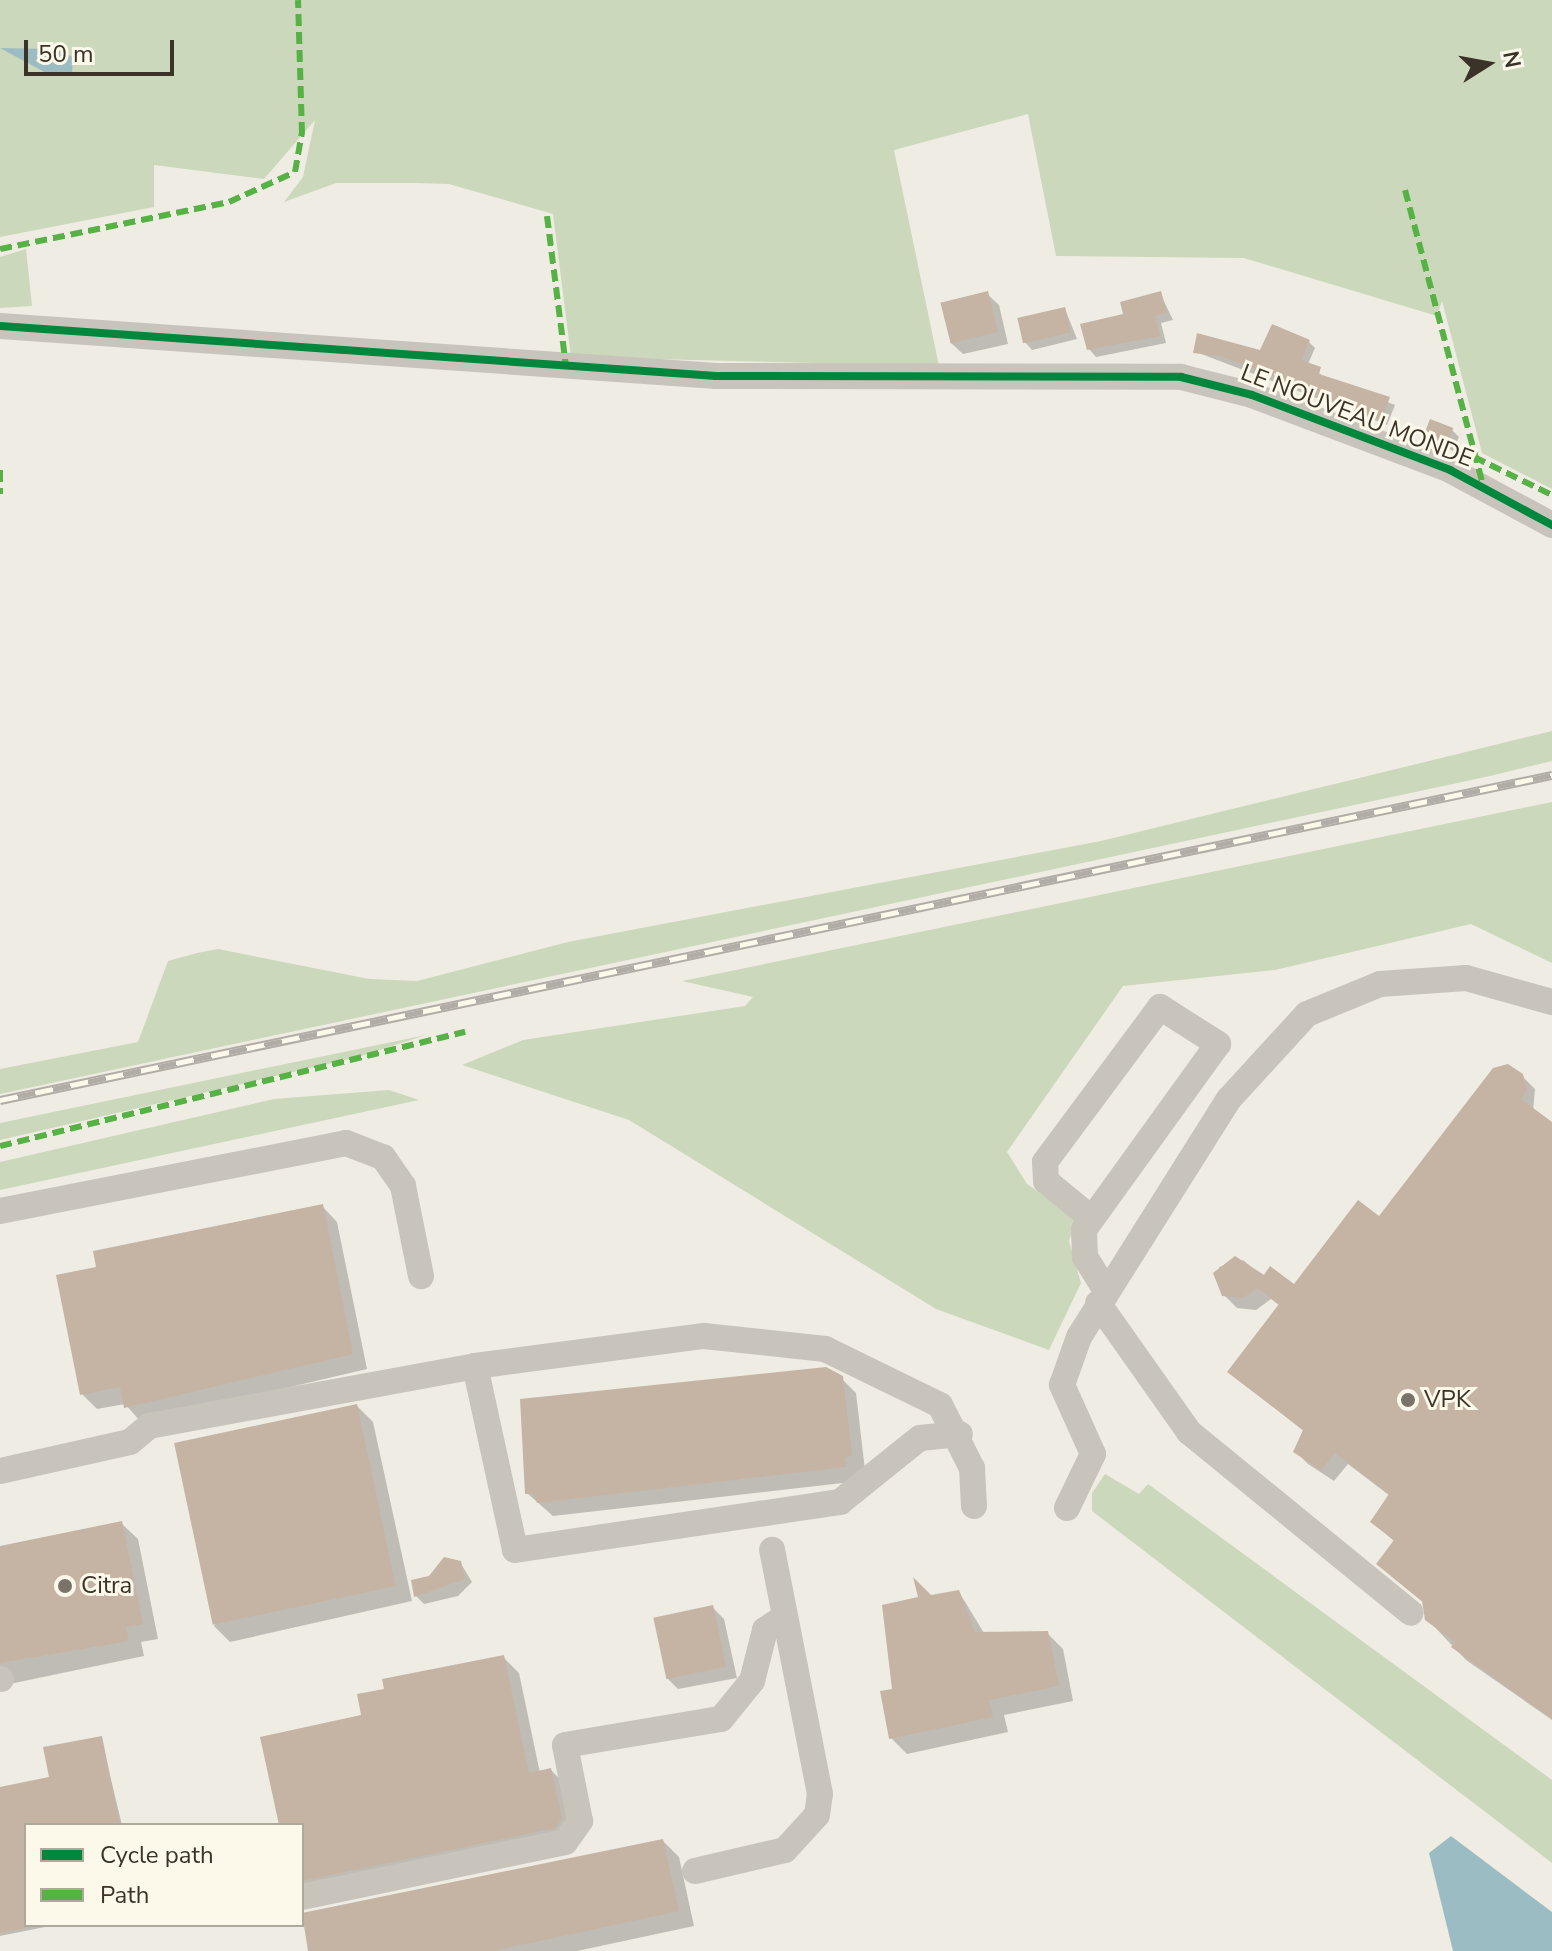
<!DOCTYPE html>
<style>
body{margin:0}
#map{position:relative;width:1552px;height:1951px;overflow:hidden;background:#efece3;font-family:"Nunito Sans",sans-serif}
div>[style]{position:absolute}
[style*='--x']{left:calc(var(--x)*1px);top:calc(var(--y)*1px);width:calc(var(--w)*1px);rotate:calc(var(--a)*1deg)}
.green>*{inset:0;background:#ccd8bb}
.water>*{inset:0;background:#9cbcc4}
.shadow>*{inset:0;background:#0003}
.building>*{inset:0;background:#c5b4a3;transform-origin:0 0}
.minor>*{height:26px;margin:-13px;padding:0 13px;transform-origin:13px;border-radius:13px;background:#c9c4bb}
.rail>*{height:9px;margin-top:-4.5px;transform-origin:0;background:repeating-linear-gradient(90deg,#fcf8ea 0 18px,#b1aca5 0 36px);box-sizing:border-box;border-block:2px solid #b1aca5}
.quiet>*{height:6px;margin-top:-3px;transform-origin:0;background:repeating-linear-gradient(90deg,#57b245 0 12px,transparent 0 18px)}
.cycleway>*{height:8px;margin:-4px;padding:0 4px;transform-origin:4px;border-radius:4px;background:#00873e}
.dots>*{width:22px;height:22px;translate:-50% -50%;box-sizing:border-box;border:4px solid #fcf8ea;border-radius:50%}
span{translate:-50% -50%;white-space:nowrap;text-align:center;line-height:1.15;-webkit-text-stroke:6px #fcf8ea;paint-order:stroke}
.street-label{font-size:24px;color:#3b3228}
.poi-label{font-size:24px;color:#3b3228}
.left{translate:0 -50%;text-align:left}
.legend{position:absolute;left:24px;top:1823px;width:280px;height:104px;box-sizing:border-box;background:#fcf8ea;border:2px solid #afa99c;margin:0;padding:10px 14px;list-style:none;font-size:24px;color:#3b3228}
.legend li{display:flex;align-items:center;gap:16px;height:40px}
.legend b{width:40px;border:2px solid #afa99c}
.north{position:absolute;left:1448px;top:24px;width:80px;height:80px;-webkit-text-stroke:6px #fcf8ea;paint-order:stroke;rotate:79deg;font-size:22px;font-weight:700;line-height:32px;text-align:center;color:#3b3228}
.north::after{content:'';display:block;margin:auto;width:28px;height:36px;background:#3b3228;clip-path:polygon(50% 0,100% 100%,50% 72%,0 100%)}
.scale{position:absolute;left:24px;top:40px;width:150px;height:36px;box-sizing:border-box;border:4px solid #3b3228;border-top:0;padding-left:10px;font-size:24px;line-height:28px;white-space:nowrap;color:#3b3228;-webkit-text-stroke:6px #fcf8ea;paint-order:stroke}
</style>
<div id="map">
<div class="green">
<div style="clip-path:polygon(0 0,1552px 0,1552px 489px,1482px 453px,1442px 301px,1437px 316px,1244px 258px,1056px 256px,1028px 114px,894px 150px,939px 366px,571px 357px,553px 214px,449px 184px,416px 183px,336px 183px,284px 202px,303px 177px,315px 120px,264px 179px,154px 165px,154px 207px,0 237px)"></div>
<div style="clip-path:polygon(26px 249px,32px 306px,0 308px,0 257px)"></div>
<div style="clip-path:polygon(1552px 731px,1552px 761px,1490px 776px,0 1094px,0 1069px,138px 1042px,168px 961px,197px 953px,218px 949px,369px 979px,417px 981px,568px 942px,1101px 841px)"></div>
<div style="clip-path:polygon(1552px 802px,1552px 963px,1471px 924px,1275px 970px,1123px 986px,1007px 1152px,1027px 1184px,1077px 1218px,1069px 1241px,1081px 1283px,1049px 1350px,936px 1309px,629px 1120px,462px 1065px,523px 1040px,745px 1006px,753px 997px,682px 981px)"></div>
<div style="clip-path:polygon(426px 1035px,358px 1057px,0 1140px,0 1123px)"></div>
<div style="clip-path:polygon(389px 1090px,419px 1100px,0 1190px,0 1162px,274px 1099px)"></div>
<div style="clip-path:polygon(1105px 1474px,1139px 1494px,1148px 1484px,1552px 1780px,1552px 1863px,1092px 1511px,1092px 1493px)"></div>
</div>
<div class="water">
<div style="clip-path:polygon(0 48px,55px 49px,73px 57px,72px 75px,48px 74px)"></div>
<div style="clip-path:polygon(1451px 1836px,1552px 1912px,1552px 1951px,1453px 1951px,1429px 1853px)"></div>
</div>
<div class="shadow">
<div style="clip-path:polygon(1160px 293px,1173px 320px,1161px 323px,1166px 343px,1096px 357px,1089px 349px)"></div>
<div style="clip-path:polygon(987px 294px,999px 305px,1008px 344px,963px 354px,951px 343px)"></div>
<div style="clip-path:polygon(1065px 309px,1077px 339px,1032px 350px,1025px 342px)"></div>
<div style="clip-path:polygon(1309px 342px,1315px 348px,1308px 364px,1325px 378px,1395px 405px,1387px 425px,1196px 352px,1262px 352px)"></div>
<div style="clip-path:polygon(1451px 429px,1459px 437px,1453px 451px,1426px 436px)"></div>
<div style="clip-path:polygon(1522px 1076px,1535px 1089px,1533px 1111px,1552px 1125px,1552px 1720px,1466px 1660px,1427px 1619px,1424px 1603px,1391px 1576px,1395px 1542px,1372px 1522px,1390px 1496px,1348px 1464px,1334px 1481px,1308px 1464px,1296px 1452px,1305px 1432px,1229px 1372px,1280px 1306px,1271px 1299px,1256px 1310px,1237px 1308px,1224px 1295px,1219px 1267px,1243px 1260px,1264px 1278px,1294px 1287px,1380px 1219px)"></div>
<div style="clip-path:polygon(322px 1206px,337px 1222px,367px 1369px,141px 1422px,125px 1404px,97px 1409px,82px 1394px)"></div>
<div style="clip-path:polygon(841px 1378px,856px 1393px,865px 1470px,858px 1471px,860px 1481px,553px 1516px,527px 1493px)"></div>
<div style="clip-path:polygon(357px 1406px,373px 1422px,412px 1601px,230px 1642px,214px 1626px)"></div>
<div style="clip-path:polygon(122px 1524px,138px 1539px,158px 1639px,141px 1642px,144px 1656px,0 1686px,0 1549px)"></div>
<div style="clip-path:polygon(460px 1562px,472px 1582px,458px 1596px,424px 1604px,416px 1596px)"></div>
<div style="clip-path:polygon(959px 1592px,984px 1633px,1047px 1633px,1063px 1649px,1073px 1701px,1004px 1715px,1008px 1732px,907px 1754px,891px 1738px,894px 1691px,931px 1597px)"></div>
<div style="clip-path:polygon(712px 1607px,724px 1619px,737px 1678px,678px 1689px,666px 1677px)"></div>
<div style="clip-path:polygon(503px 1657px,519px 1673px,540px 1773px,551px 1770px,567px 1786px,577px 1835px,302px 1890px,302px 1825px,281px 1825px,363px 1717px,386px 1691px)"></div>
<div style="clip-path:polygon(101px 1738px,122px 1825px,26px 1825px,26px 1925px,55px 1925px,0 1936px,0 1789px,51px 1778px)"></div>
<div style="clip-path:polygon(663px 1841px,679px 1857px,694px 1926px,577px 1951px,310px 1951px,302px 1915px)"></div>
</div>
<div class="building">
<div style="left:988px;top:291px;width:42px;height:49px;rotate:76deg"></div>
<div style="clip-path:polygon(1161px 291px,1167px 313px,1155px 316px,1160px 336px,1087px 350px,1080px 324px,1123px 314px,1120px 302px)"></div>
<div style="left:1065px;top:307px;width:26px;height:49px;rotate:77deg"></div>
<div style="clip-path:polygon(1272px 324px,1310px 340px,1301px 360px,1321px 367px,1319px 374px,1390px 397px,1381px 420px,1222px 356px,1193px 353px,1197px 333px,1260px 350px)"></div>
<div style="left:1430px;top:419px;width:25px;height:18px;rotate:21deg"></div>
<div style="clip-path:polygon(1508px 1064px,1523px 1074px,1527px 1090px,1521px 1099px,1552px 1122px,1552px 1719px,1451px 1647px,1455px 1642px,1425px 1620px,1422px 1601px,1376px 1564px,1394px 1540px,1370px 1522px,1389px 1494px,1335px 1453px,1321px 1470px,1293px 1452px,1303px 1430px,1227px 1372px,1279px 1304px,1257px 1288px,1243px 1298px,1222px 1296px,1213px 1273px,1235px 1256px,1264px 1275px,1270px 1266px,1294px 1284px,1358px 1200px,1379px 1216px,1493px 1068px)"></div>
<div style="clip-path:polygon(323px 1204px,353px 1354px,124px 1408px,120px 1387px,80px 1395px,56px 1275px,96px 1267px,93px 1251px)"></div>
<div style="clip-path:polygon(826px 1367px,843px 1376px,852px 1456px,845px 1457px,846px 1467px,537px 1503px,534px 1494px,525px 1494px,520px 1399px)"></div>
<div style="left:357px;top:1404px;width:186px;height:187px;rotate:78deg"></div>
<div style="clip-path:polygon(122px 1521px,143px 1624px,126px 1627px,129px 1641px,0 1663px,0 1546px)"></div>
<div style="clip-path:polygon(444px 1557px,461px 1561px,465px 1579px,414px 1597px,411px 1580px,429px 1576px)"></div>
<div style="clip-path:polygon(913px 1577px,931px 1595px,959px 1590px,975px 1632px,1048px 1631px,1059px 1686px,989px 1700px,993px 1717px,889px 1739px,880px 1691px,892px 1689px,882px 1605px,918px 1597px)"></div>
<div style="left:713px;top:1605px;width:63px;height:61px;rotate:78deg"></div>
<div style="clip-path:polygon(504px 1655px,529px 1773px,551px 1768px,562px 1818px,556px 1828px,302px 1881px,302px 1825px,279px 1825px,260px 1737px,361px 1715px,357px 1694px,384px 1689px,382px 1679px)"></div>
<div style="clip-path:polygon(102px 1736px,120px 1825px,26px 1825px,26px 1928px,0 1933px,0 1787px,49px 1777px,43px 1747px)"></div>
<div style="clip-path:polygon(663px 1839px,679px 1911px,493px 1951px,308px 1951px,302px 1913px)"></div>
</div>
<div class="minor">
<div style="--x:0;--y:326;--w:718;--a:3.99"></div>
<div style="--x:716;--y:376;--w:465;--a:0.1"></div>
<div style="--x:1181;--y:377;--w:73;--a:14.2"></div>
<div style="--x:1252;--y:395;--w:212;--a:20.7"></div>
<div style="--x:1450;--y:470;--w:116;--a:28.3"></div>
<div style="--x:0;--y:1211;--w:353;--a:-11.1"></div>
<div style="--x:346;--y:1143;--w:40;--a:21"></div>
<div style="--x:383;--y:1157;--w:35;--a:55"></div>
<div style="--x:403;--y:1186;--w:92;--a:78.7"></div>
<div style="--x:1091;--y:1218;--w:58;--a:-140.6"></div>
<div style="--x:1046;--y:1181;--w:19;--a:-93"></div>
<div style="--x:1045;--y:1162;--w:193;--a:-53.4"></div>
<div style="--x:1160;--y:1007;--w:69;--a:32.5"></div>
<div style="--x:1218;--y:1044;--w:229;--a:125.8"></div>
<div style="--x:1084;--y:1230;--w:27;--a:88"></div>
<div style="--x:1085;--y:1257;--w:40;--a:58"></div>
<div style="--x:1098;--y:1303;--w:158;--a:54.8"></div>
<div style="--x:1189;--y:1432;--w:286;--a:39.2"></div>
<div style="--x:475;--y:1366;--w:188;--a:77.7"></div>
<div style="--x:515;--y:1550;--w:329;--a:-8.4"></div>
<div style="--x:840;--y:1502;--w:102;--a:-38.7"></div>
<div style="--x:920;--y:1438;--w:40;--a:-5.7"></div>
<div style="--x:0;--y:1471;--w:133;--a:-12.6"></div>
<div style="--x:130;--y:1442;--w:25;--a:-40"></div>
<div style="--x:149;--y:1426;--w:331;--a:-10.4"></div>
<div style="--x:475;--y:1366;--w:231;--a:-7.5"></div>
<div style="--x:704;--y:1336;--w:122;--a:6.1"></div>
<div style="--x:825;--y:1349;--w:128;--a:26"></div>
<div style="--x:940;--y:1405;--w:71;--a:63.1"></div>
<div style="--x:972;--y:1468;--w:38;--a:87"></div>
<div style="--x:1067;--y:1508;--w:60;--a:-64.3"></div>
<div style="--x:1093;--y:1454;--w:76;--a:-114.2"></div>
<div style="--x:1062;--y:1385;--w:51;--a:-70.5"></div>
<div style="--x:1079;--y:1337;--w:281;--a:-57.8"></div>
<div style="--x:1229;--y:1099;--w:115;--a:-47.5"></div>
<div style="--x:1307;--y:1014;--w:79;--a:-22.3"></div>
<div style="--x:1380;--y:984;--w:86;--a:-4"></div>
<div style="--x:1466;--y:978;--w:89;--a:15.6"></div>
<div style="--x:0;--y:1679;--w:1;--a:0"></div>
<div style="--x:695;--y:1871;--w:92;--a:-13.1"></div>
<div style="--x:785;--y:1850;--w:47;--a:-47.6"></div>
<div style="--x:817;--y:1815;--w:21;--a:-82"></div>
<div style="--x:820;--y:1794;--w:249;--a:-101.1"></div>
<div style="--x:302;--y:1897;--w:269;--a:-11.8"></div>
<div style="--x:565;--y:1842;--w:26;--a:-54"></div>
<div style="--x:580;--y:1821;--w:77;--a:-101.2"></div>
<div style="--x:565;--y:1745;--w:158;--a:-9.5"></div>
<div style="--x:721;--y:1719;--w:49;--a:-50.8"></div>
<div style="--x:752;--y:1681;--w:53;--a:-75.7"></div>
<div style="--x:765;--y:1630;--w:23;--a:-34"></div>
</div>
<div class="rail">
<div style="--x:0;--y:1100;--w:1586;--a:-11.83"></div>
</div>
<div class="quiet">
<div style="--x:1405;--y:190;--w:305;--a:75.2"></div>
<div style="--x:547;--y:216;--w:152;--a:82.8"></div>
<div style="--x:0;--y:249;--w:234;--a:-11.6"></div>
<div style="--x:229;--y:202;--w:72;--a:-24.4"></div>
<div style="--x:295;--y:172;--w:39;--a:-80"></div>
<div style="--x:302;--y:134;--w:134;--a:-91.7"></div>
<div style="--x:1474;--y:457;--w:87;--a:26"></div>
<div style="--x:0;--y:470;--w:24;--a:90"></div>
<div style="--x:0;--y:1146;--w:479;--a:-13.8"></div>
</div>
<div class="cycleway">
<div style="--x:0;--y:326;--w:718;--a:3.99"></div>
<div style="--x:716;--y:376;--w:465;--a:0.1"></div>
<div style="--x:1181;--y:377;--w:73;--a:14.2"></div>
<div style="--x:1252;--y:395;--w:212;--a:20.7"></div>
<div style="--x:1450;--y:470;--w:116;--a:28.3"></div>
</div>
<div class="dots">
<div style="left:1408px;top:1400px;background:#7a7369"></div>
<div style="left:65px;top:1586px;background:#7a7369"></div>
</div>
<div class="street-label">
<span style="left:1357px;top:416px;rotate:21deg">LE NOUVEAU MONDE</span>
</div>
<div class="poi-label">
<span class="left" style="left:1424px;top:1400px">VPK</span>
<span class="left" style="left:81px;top:1586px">Citra</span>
</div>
<ul class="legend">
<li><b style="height:10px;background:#00873e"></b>Cycle path</li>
<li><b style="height:10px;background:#57b245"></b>Path</li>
</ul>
<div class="north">N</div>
<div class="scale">50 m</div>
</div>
